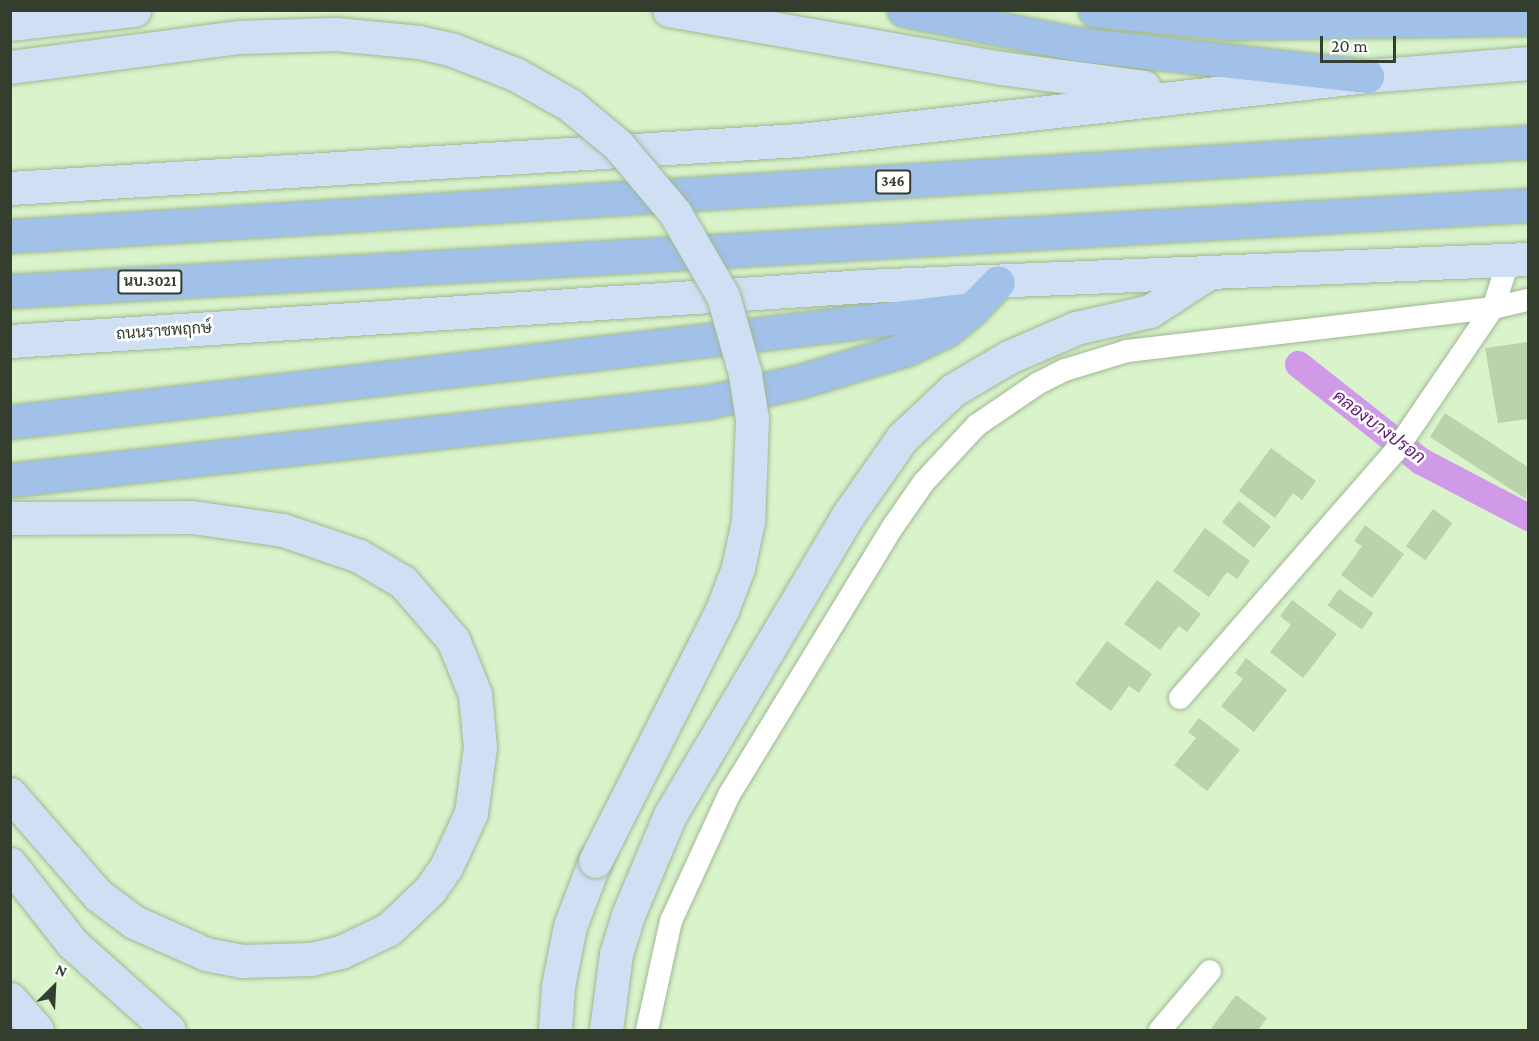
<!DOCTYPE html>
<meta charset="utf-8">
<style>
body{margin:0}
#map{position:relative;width:1539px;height:1041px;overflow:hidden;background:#d9f3cb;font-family:"Crimson Pro",Sarabun,serif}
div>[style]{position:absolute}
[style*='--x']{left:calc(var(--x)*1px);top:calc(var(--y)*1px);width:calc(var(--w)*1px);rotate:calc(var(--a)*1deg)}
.canal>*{height:27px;margin:-13.5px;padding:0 13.5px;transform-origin:13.5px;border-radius:13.5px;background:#d09ae9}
.building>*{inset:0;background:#bad3ad;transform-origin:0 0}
.roads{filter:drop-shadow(0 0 2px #9fb892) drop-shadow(0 0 2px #9fb892)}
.minor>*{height:22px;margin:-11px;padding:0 11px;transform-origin:11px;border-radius:11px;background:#fff}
.secondary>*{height:33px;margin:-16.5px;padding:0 16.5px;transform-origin:16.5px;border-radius:16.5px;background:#d0e0f4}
.primary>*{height:33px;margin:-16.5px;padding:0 16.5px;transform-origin:16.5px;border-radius:16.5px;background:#a1c1e9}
.bridges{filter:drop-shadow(0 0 2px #9fb892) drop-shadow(0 0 2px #9fb892)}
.secondary-bridge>*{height:33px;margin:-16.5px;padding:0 16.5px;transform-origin:16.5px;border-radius:16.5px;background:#d0e0f4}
span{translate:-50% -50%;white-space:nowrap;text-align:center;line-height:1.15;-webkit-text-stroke:5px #fff;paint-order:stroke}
.shield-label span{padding:2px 4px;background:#fff;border:2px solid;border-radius:4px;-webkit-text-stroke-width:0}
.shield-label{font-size:15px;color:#343e2e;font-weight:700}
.street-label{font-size:16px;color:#343e2e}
.water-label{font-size:18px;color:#5f1b79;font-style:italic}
.frame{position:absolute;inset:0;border:12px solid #343e2e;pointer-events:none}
.north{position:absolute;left:24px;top:957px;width:60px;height:60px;-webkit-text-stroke:4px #fff;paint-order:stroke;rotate:24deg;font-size:16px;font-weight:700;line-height:24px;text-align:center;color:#343e2e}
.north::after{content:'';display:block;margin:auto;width:21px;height:27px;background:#343e2e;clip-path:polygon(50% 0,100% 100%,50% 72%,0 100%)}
.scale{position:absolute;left:1320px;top:36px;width:76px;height:27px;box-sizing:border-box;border:3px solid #343e2e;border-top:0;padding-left:8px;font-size:18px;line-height:21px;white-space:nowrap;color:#343e2e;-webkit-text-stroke:4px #fff;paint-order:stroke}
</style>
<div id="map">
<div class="canal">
<div style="--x:1298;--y:364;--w:157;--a:38.3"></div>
<div style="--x:1421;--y:461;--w:121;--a:27.6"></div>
</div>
<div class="building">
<div style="clip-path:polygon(1528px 342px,1528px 419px,1498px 423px,1485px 348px)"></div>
<div style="clip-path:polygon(1445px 413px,1528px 467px,1526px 499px,1430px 437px)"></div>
<div style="clip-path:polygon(1271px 448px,1316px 481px,1302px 500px,1293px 493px,1275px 518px,1239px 491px)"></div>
<div style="left:1239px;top:501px;width:41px;height:27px;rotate:39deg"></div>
<div style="left:1433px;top:509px;width:24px;height:46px;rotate:36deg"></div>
<div style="clip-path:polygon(1365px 525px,1404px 554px,1372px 598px,1341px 575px,1362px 546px,1354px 541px)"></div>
<div style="clip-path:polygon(1205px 528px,1250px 561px,1237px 579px,1227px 572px,1209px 597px,1173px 571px)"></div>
<div style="clip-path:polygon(1157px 580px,1201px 614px,1187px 632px,1179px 626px,1160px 650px,1124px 624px)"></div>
<div style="left:1339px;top:589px;width:42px;height:20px;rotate:35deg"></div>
<div style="clip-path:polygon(1292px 600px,1337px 634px,1303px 678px,1270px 652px,1291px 625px,1280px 616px)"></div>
<div style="clip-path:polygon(1107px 641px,1152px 674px,1139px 693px,1129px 686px,1111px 711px,1075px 684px)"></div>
<div style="clip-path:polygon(1246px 658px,1287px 690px,1254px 732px,1221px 706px,1243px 679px,1235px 673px)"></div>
<div style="clip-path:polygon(1199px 718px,1240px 750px,1207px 791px,1174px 765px,1196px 738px,1188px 732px)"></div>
<div style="clip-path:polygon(1236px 995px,1267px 1018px,1258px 1030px,1210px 1030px)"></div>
</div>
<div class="roads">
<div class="minor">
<div style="--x:1180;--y:698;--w:325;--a:-48.9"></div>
<div style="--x:1394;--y:453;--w:176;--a:-55.7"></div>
<div style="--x:1493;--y:308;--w:51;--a:-71.6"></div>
<div style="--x:647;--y:1030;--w:112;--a:-77.6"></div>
<div style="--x:671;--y:921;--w:139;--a:-65.3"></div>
<div style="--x:729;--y:795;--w:316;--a:-58.6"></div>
<div style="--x:894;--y:525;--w:52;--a:-55.1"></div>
<div style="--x:924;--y:482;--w:78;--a:-47.1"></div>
<div style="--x:977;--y:425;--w:73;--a:-34.3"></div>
<div style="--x:1037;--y:384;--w:31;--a:-27"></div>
<div style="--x:1065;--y:370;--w:65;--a:-17"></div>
<div style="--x:1127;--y:351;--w:369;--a:-6.7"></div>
<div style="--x:1493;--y:308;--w:36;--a:-13"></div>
<div style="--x:1160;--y:1030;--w:77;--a:-49.7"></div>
</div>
<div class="secondary">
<div style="--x:669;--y:10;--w:338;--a:9.9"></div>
<div style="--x:1002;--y:68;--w:143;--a:7.6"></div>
<div style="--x:10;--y:24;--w:125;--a:-6.4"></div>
<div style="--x:10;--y:188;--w:790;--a:-3.48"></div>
<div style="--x:799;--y:140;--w:572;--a:-6.43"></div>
<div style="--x:1367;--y:76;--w:162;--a:-4.6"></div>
<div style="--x:10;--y:341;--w:857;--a:-3.68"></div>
<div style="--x:865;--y:286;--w:664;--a:-2.33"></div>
<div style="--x:10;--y:518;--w:182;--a:-0.3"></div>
<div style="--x:192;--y:517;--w:92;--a:8.1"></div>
<div style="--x:283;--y:530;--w:80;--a:18.9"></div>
<div style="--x:359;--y:556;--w:51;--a:30.6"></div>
<div style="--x:403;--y:582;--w:77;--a:49.2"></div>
<div style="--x:453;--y:640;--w:58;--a:67.8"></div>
<div style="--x:475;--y:694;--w:53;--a:84.6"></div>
<div style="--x:480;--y:747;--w:67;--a:97.8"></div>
<div style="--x:471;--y:813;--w:60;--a:114.8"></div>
<div style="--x:446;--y:867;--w:28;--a:125"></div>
<div style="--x:430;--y:890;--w:57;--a:136.4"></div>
<div style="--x:389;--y:929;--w:53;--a:154.4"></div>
<div style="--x:341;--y:952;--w:31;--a:167"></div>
<div style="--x:311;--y:959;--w:69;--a:178.3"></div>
<div style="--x:242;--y:961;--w:37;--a:-169"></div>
<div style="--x:206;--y:954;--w:79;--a:-156"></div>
<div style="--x:134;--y:922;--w:45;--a:-143.1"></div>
<div style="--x:98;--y:895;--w:134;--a:-131.1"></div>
<div style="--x:10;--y:864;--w:100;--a:51.9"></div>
<div style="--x:72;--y:943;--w:130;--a:41.9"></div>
<div style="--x:10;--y:999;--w:41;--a:48.9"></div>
<div style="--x:555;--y:1030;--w:44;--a:-86.1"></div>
<div style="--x:558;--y:986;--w:61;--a:-78.7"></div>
<div style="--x:570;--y:926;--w:70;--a:-69"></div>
<div style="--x:606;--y:1030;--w:77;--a:-82.5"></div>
<div style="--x:616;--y:954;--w:41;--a:-72.9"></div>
<div style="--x:628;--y:915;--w:108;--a:-67.2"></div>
<div style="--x:670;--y:815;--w:345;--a:-59.3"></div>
<div style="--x:846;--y:518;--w:98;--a:-55"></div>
<div style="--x:902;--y:438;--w:70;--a:-43.3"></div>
<div style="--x:953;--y:390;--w:65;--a:-30.5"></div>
<div style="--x:1009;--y:357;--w:73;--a:-23.4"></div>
<div style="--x:1076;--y:328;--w:76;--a:-12.9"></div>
<div style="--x:1150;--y:311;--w:72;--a:-33"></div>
</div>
<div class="primary">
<div style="--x:904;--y:10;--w:176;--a:11.1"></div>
<div style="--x:1077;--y:44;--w:292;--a:6.3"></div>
<div style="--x:1095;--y:10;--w:138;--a:5.4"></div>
<div style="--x:1232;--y:23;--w:296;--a:-0.8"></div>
<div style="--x:10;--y:236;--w:1521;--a:-3.54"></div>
<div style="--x:10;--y:291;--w:1520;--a:-3.24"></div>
<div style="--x:10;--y:422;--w:969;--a:-6.7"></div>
<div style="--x:972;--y:309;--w:37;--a:-46"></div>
<div style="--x:10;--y:480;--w:702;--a:-6.38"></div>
<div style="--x:708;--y:402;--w:95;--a:-12.7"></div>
<div style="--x:801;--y:381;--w:111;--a:-16.8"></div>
<div style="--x:907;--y:349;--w:44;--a:-25.4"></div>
<div style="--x:947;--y:330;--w:27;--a:-39"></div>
</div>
</div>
<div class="bridges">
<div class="secondary-bridge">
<div style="--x:10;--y:67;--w:231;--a:-7.5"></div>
<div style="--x:239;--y:37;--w:97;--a:-1.8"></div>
<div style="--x:336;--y:34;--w:83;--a:5.5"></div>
<div style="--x:419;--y:42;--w:35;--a:13"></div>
<div style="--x:453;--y:50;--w:66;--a:21.2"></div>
<div style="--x:515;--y:74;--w:63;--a:29.4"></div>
<div style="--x:570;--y:105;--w:62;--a:39.8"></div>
<div style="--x:618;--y:145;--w:89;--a:50"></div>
<div style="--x:675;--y:213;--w:96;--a:60"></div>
<div style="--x:723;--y:296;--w:81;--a:74.2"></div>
<div style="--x:745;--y:374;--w:46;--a:81.2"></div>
<div style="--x:752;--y:419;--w:102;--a:92.2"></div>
<div style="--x:748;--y:521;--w:48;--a:102"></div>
<div style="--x:738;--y:568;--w:45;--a:110.9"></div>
<div style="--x:722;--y:610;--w:281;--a:116.8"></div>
</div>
</div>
<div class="shield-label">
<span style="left:893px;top:182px">346</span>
<span style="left:150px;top:282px">นบ.3021</span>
</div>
<div class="street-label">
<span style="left:164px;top:331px;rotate:-4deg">ถนนราชพฤกษ์</span>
</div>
<div class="water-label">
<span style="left:1379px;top:427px;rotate:37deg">คลองบางปรอก</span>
</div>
<div class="frame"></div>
<div class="north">N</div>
<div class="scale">20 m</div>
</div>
